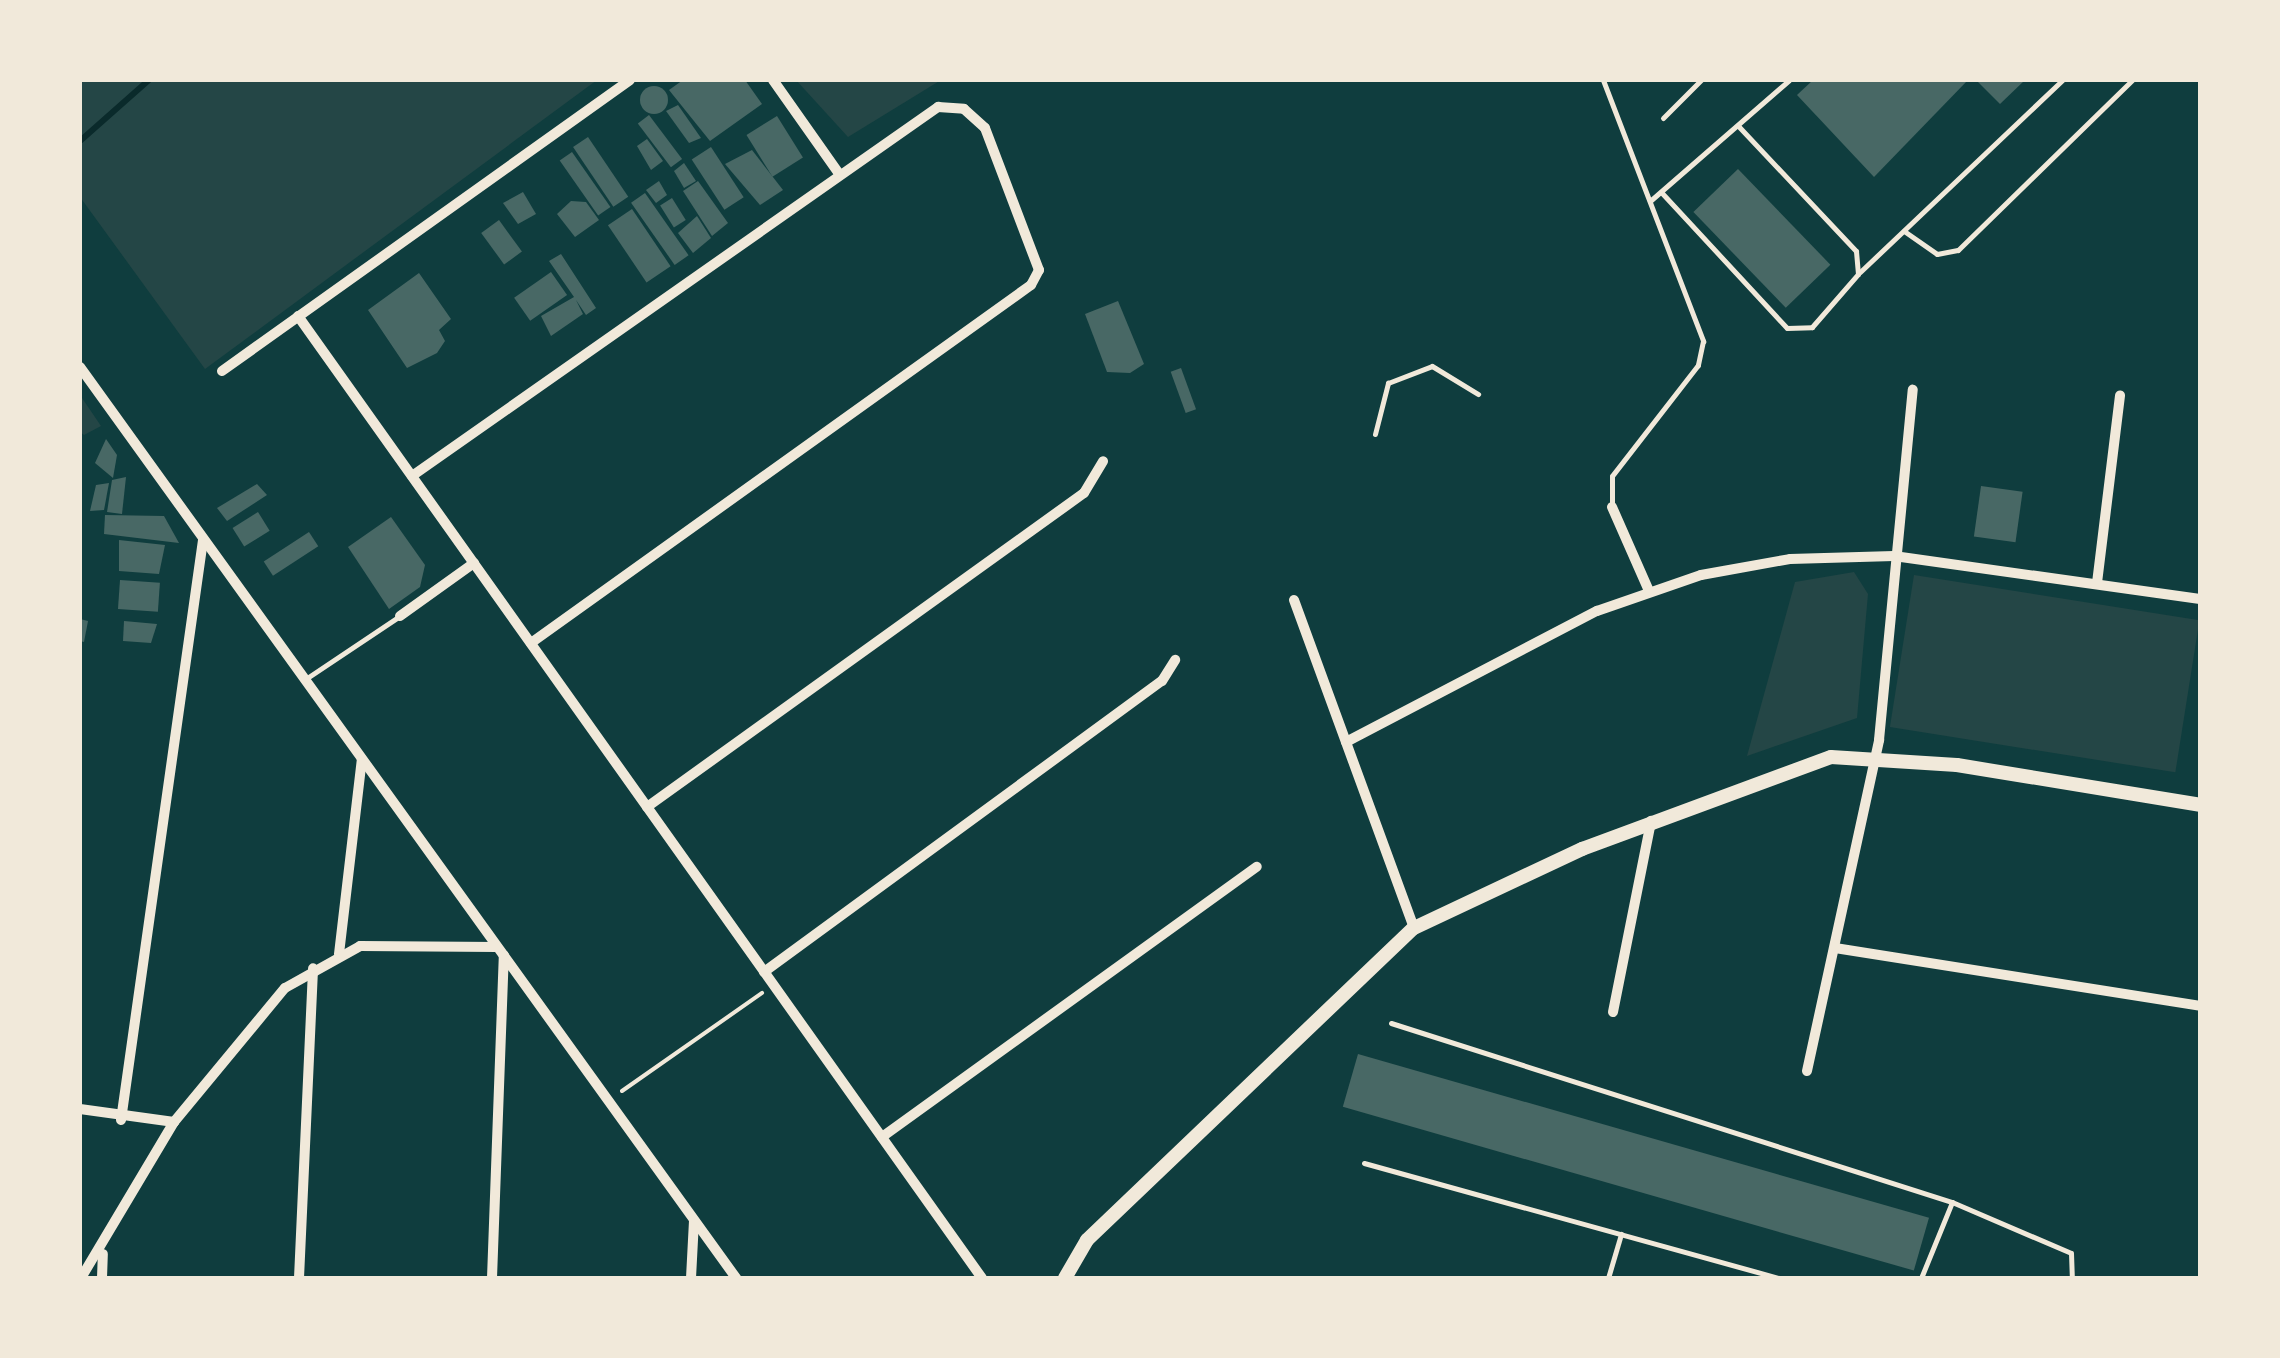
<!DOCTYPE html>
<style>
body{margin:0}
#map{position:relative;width:2280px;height:1358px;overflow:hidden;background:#0f3d3e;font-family:Signika,sans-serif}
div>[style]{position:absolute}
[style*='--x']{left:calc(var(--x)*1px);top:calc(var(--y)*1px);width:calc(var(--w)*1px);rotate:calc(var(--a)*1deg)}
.green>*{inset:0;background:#244646;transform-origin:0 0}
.stream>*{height:6px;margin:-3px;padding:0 3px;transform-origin:3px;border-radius:3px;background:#0a2a2b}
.building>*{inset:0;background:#486865;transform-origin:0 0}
.round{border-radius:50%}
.path>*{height:4px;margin:-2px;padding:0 2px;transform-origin:2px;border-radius:2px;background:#f1e9da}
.service>*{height:5px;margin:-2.5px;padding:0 2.5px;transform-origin:2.5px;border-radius:2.5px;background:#f1e9da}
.minor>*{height:10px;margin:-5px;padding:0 5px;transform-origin:5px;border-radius:5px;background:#f1e9da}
.tertiary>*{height:14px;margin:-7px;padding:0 7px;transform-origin:7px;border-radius:7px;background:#f1e9da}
span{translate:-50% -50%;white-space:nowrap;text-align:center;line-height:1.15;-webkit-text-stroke:8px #f1e9da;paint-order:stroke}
.frame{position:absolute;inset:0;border:82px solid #f1e9da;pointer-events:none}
</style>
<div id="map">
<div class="green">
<div style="clip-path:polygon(80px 80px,597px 80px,205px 369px,80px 197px)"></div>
<div style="clip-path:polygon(796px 80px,941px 80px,848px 137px)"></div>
<div style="clip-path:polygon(80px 395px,101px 426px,84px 435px,80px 432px)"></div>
<div style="clip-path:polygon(1854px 572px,1868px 594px,1857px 718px,1747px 756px,1795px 582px)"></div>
<div style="left:1914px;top:575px;width:289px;height:154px;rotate:9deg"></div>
</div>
<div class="stream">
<div style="--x:80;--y:141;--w:92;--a:-41.5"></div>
</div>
<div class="building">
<div style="clip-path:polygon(683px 80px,745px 80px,762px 104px,710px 141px,669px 90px)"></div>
<div style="clip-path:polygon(1813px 80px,1968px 80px,1874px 177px,1797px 95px)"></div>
<div style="clip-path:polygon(1976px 80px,2025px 80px,2000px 104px)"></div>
<div class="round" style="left:640px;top:86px;width:28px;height:28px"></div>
<div style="clip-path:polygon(678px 105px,701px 138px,689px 143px,666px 111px)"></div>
<div style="left:649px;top:115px;width:55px;height:14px;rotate:53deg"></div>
<div style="left:777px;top:116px;width:49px;height:36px;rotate:58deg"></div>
<div style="left:588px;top:137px;width:72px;height:18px;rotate:56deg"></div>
<div style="clip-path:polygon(647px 139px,663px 161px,651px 170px,637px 146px)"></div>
<div style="left:711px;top:147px;width:60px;height:23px;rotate:57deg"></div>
<div style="clip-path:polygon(752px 150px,783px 190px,760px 205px,725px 164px)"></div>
<div style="left:572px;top:152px;width:67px;height:15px;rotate:55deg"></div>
<div style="clip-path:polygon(684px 163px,696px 181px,684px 188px,674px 171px)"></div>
<div style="left:1738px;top:169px;width:133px;height:62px;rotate:46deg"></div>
<div style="clip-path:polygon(659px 181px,667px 195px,656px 203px,646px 190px)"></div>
<div style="clip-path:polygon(698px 181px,728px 223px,712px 236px,683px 191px)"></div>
<div style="clip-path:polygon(523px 192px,536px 214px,518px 224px,503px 203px)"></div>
<div style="left:645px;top:193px;width:76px;height:17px;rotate:55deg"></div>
<div style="left:672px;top:198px;width:26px;height:14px;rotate:58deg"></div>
<div style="clip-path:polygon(571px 201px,586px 202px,599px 220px,575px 237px,557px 214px)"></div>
<div style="left:632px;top:209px;width:69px;height:29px;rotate:56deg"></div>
<div style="clip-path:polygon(697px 216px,711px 238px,693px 253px,678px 233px)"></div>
<div style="left:499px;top:220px;width:39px;height:22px;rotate:54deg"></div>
<div style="clip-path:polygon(561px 254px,596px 308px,586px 315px,576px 300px,583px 314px,551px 336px,541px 316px,574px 297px,549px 261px)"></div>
<div style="left:551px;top:272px;width:28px;height:45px;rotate:55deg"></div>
<div style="clip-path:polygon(419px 273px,451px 319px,439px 330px,445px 341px,437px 353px,407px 368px,368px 310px)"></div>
<div style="clip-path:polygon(1118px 301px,1144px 364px,1130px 373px,1107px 372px,1085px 314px)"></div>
<div style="left:1181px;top:368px;width:44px;height:11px;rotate:70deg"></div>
<div style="clip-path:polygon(106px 439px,117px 455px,113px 478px,95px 463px)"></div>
<div style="clip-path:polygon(126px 477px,122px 514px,107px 512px,112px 480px)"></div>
<div style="clip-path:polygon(109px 483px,104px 510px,90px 511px,96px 485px)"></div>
<div style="clip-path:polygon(257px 484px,267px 495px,227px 521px,217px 508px)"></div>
<div style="left:1981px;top:486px;width:42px;height:51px;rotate:8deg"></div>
<div style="left:258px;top:512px;width:22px;height:30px;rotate:58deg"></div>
<div style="clip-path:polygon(105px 515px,164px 516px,179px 543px,104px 534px)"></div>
<div style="clip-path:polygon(391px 517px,425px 565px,420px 587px,389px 609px,348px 547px)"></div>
<div style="left:309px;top:532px;width:17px;height:54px;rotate:57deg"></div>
<div style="clip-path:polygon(119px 540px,165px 545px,159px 574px,119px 571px)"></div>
<div style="left:120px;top:580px;width:40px;height:29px;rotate:4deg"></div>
<div style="clip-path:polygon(80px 619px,88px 621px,84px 642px,80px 641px)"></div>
<div style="clip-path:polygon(124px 621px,157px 624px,151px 643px,123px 641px)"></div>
<div style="left:1358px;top:1054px;width:594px;height:55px;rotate:16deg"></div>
</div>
<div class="path">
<div style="--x:622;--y:1091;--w:171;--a:-35"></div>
</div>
<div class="service">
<div style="--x:1603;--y:80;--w:280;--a:69"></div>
<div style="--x:1703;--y:341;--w:25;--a:102"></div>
<div style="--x:1698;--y:365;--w:140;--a:127.8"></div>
<div style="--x:1612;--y:476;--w:30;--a:90"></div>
<div style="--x:1663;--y:118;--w:54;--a:-45"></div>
<div style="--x:1661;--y:192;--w:185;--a:47.2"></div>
<div style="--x:1787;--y:328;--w:25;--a:-2"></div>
<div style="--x:1812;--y:327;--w:70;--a:-49"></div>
<div style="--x:1858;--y:274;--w:23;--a:-95"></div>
<div style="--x:1856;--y:251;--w:172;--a:-133.3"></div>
<div style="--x:1650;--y:201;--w:184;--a:-41"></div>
<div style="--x:1904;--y:231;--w:40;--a:34.9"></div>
<div style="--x:1937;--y:254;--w:21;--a:-11"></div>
<div style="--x:1958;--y:250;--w:243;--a:-44.3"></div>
<div style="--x:1860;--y:272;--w:279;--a:-43.5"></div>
<div style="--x:1375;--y:434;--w:53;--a:-75.7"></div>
<div style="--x:1388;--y:383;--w:47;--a:-21.1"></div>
<div style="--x:1432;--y:366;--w:54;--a:31.3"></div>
<div style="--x:307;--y:678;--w:110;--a:-33.8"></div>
<div style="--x:1391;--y:1023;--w:589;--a:17.7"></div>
<div style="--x:1952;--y:1202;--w:129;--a:23.2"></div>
<div style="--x:2071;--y:1253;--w:25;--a:88"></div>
<div style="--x:1364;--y:1163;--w:432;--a:15.5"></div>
<div style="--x:1608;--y:1278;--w:46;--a:-73.5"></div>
<div style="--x:1921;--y:1278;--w:82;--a:-67.8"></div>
</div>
<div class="minor">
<div style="--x:773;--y:80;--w:116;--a:54.8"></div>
<div style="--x:298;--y:316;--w:1180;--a:54.59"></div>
<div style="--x:80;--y:367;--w:1123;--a:54.24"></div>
<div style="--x:222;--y:371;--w:501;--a:-35.5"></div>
<div style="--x:412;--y:476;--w:643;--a:-35.05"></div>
<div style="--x:938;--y:107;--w:26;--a:4"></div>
<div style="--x:964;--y:109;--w:28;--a:42"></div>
<div style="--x:985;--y:128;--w:152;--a:69.2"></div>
<div style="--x:1039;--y:270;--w:17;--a:118"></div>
<div style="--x:1031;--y:285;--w:615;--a:144.4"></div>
<div style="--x:1612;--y:507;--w:92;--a:66.2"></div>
<div style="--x:2097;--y:583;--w:189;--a:-83"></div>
<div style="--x:1294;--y:600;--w:349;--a:69.9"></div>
<div style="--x:400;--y:616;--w:91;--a:-35.6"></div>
<div style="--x:1346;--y:742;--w:283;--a:-27.6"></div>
<div style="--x:1597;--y:611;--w:110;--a:-19.1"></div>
<div style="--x:1701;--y:575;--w:90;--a:-10.2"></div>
<div style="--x:1790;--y:559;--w:104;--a:-1.7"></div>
<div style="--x:1894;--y:556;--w:309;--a:8"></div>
<div style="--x:647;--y:807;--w:538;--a:-35.7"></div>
<div style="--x:1084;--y:493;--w:37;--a:-59"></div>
<div style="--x:1835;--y:948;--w:370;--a:9"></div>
<div style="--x:339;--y:954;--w:196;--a:-83.3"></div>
<div style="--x:764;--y:972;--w:493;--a:-36.2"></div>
<div style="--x:1162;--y:681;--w:25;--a:-58"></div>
<div style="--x:1613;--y:1012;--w:195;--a:-78.7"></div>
<div style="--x:1807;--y:1071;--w:339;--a:-77.7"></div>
<div style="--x:1879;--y:740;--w:352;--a:-84.5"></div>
<div style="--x:80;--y:1109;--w:95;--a:7.9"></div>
<div style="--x:121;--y:1120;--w:586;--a:-81.95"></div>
<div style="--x:882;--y:1137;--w:462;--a:-35.8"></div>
<div style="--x:81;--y:1278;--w:182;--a:-59.2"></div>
<div style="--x:174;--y:1122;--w:174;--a:-50.4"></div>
<div style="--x:285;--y:988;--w:86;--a:-29.2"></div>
<div style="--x:360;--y:946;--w:137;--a:0.4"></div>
<div style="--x:102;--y:1278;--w:24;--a:-88"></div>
<div style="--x:299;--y:1278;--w:310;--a:-87.4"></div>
<div style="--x:492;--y:1278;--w:323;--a:-87.9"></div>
<div style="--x:691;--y:1278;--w:57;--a:-87"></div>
</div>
<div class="tertiary">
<div style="--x:1065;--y:1278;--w:44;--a:-59.9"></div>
<div style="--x:1087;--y:1240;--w:452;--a:-43.7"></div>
<div style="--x:1414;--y:928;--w:186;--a:-25.2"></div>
<div style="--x:1582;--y:849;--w:265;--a:-20.3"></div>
<div style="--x:1831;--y:757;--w:126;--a:3.6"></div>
<div style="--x:1957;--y:765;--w:246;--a:9.3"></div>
</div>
<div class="frame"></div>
</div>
